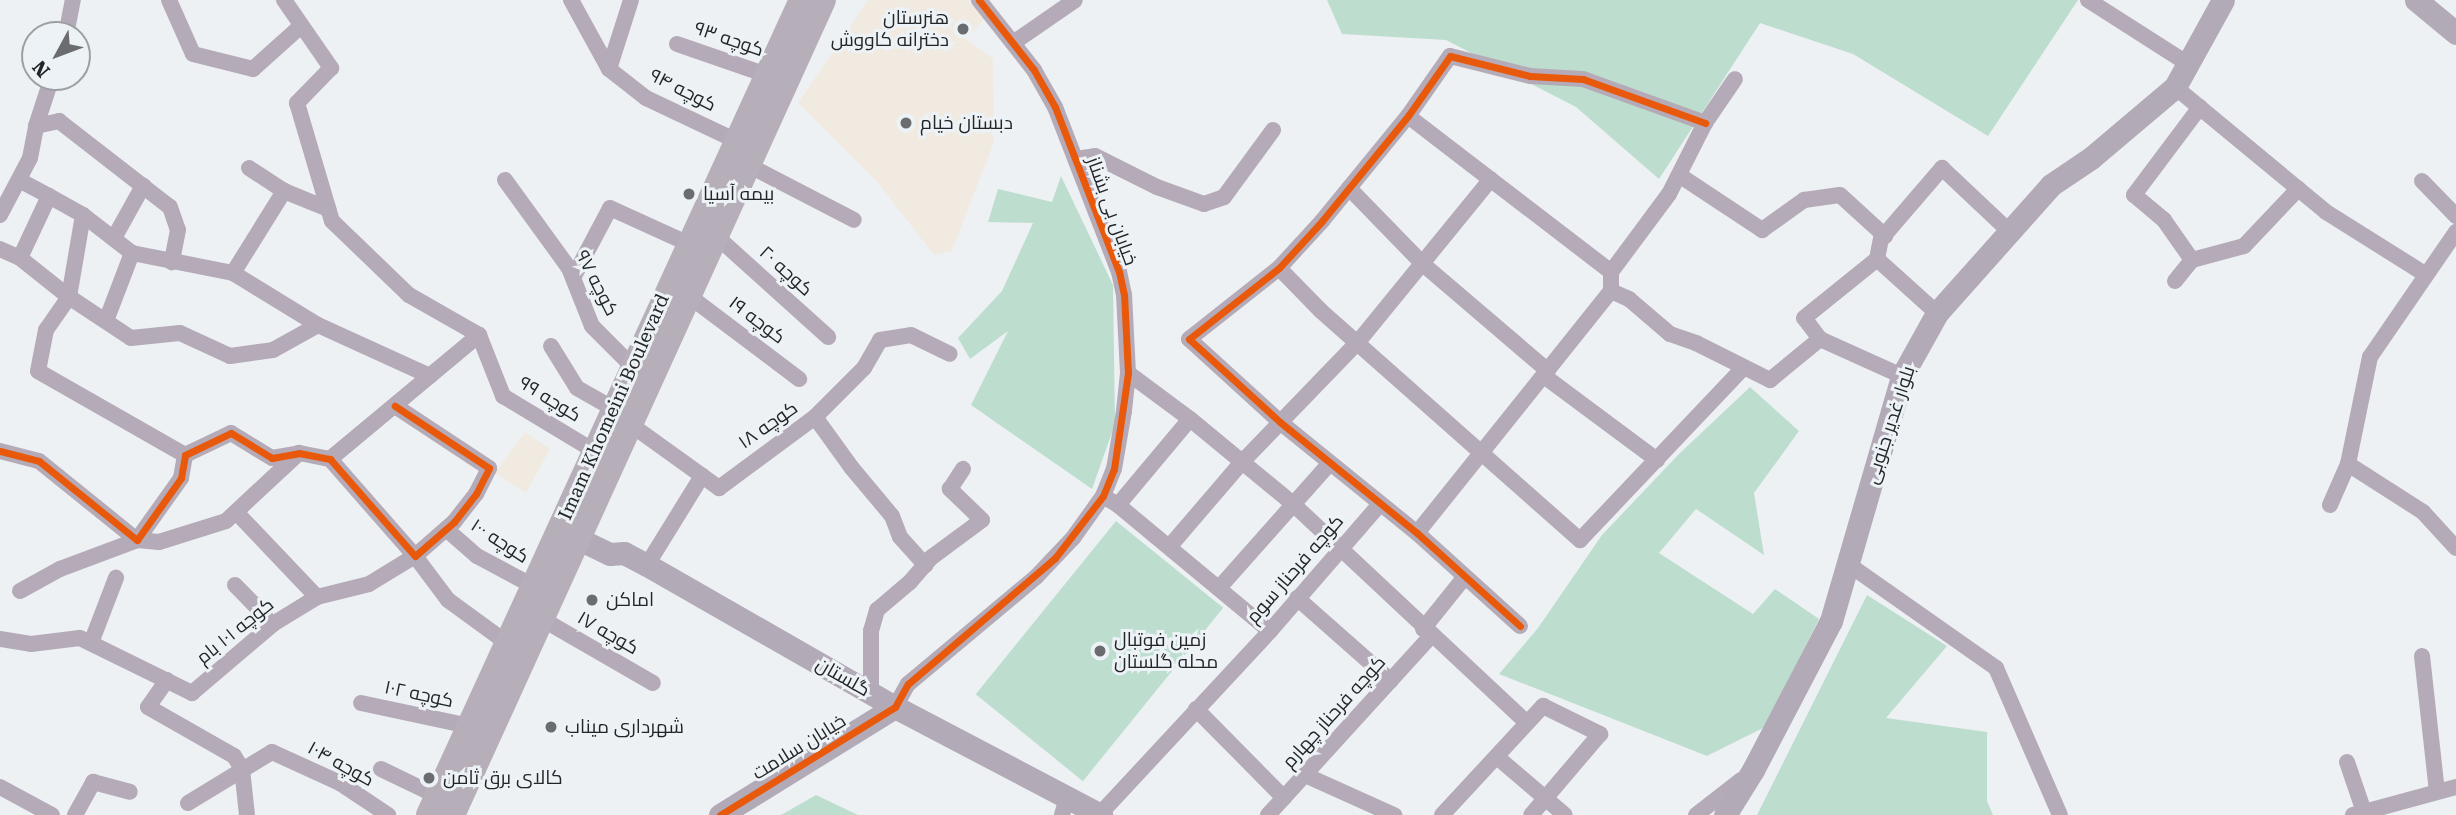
<!DOCTYPE html>
<meta charset="utf-8">
<style>
body{margin:0}
#map{position:relative;width:2456px;height:815px;overflow:hidden;background:#eef1f4;font-family:"Roboto Serif",Cairo,serif}
div>[style]{position:absolute}
[style*='--x']{left:calc(var(--x)*1px);top:calc(var(--y)*1px);width:calc(var(--w)*1px);rotate:calc(var(--a)*1deg)}
.education>*{inset:0;background:#f0eae1}
.green>*{inset:0;background:#bddece;transform-origin:0 0}
.street>*{height:16px;margin:-8px;padding:0 8px;transform-origin:8px;border-radius:8px;background:#b5abb8}
.secondary>*{height:23px;margin:-11.5px;padding:0 11.5px;transform-origin:11.5px;border-radius:11.5px;background:#b3aab8}
.primary>*{height:26px;margin:-13px;padding:0 13px;transform-origin:13px;border-radius:13px;background:#b6aeb9}
.cycleway>*{height:7px;margin:-3.5px;padding:0 3.5px;transform-origin:3.5px;border-radius:3.5px;background:#e8590c}
.dots>*{width:19px;height:19px;translate:-50% -50%;box-sizing:border-box;border:4px solid #ecf2f6;border-radius:50%}
span{translate:-50% -50%;white-space:nowrap;text-align:center;line-height:1.15;-webkit-text-stroke:6px #ecf2f6;paint-order:stroke}
.poi-label{font-size:19px;color:#232527}
.right{translate:-100% -50%;text-align:right}
.left{translate:0 -50%;text-align:left}
.street-label{font-size:19px;color:#232527}
.north{position:absolute;left:21px;top:21px;width:70px;height:70px;box-sizing:border-box;background:#ecf2f6;border:2px solid #9ca0a3;border-radius:50%;rotate:229deg;font-size:19px;font-weight:700;line-height:28px;text-align:center;color:#232527}
.north::after{content:'';display:block;margin:auto;width:24px;height:32px;background:#6a6c6f;clip-path:polygon(50% 0,100% 100%,50% 72%,0 100%)}
</style>
<div id="map">
<div class="education">
<div style="clip-path:polygon(868px 0,969px 0,984px 19px,966px 39px,993px 59px,994px 142px,952px 251px,934px 255px,878px 183px,798px 103px)"></div>
<div style="clip-path:polygon(525px 432px,550px 449px,526px 493px,495px 473px)"></div>
</div>
<div class="green">
<div style="clip-path:polygon(1327px 0,2078px 0,1988px 136px,1853px 54px,1760px 23px,1659px 179px,1576px 107px,1446px 40px,1342px 34px)"></div>
<div style="clip-path:polygon(1061px 176px,1113px 285px,1115px 424px,1092px 489px,971px 405px,1008px 331px,970px 359px,958px 338px,1002px 291px,1033px 223px,988px 222px,998px 189px,1052px 202px)"></div>
<div style="clip-path:polygon(1750px 387px,1799px 431px,1754px 493px,1764px 555px,1696px 509px,1659px 553px,1753px 614px,1775px 589px,1819px 619px,1765px 727px,1707px 756px,1499px 674px,1538px 628px,1602px 535px,1679px 454px)"></div>
<div style="left:1116px;top:521px;width:138px;height:223px;rotate:39deg"></div>
<div style="clip-path:polygon(1867px 595px,1947px 646px,1886px 718px,1987px 732px,1987px 801px,1993px 815px,1757px 815px)"></div>
<div style="clip-path:polygon(816px 795px,858px 815px,781px 815px)"></div>
</div>
<div class="street">
<div style="--x:169;--y:0;--w:59;--a:66"></div>
<div style="--x:193;--y:54;--w:62;--a:14"></div>
<div style="--x:253;--y:69;--w:64;--a:-41.9"></div>
<div style="--x:284;--y:0;--w:83;--a:55.3"></div>
<div style="--x:331;--y:68;--w:49;--a:134.2"></div>
<div style="--x:297;--y:103;--w:123;--a:73.5"></div>
<div style="--x:332;--y:221;--w:107;--a:43.9"></div>
<div style="--x:409;--y:295;--w:81;--a:29.7"></div>
<div style="--x:571;--y:0;--w:79;--a:61.2"></div>
<div style="--x:609;--y:69;--w:47;--a:38.1"></div>
<div style="--x:646;--y:98;--w:101;--a:25.3"></div>
<div style="--x:2088;--y:0;--w:119;--a:32.6"></div>
<div style="--x:66;--y:35;--w:36;--a:-79"></div>
<div style="--x:1013;--y:43;--w:75;--a:-34.7"></div>
<div style="--x:677;--y:44;--w:95;--a:19"></div>
<div style="--x:609;--y:69;--w:72;--a:-72.3"></div>
<div style="--x:2175;--y:87;--w:196;--a:39.6"></div>
<div style="--x:2326;--y:212;--w:117;--a:32.1"></div>
<div style="--x:1408;--y:116;--w:256;--a:37.5"></div>
<div style="--x:36;--y:126;--w:52;--a:-71.9"></div>
<div style="--x:1076;--y:159;--w:19;--a:-9"></div>
<div style="--x:1095;--y:156;--w:69;--a:26.6"></div>
<div style="--x:1157;--y:187;--w:50;--a:19.9"></div>
<div style="--x:1204;--y:204;--w:21;--a:-19"></div>
<div style="--x:1224;--y:197;--w:83;--a:-53.8"></div>
<div style="--x:748;--y:165;--w:119;--a:27.4"></div>
<div style="--x:249;--y:168;--w:42;--a:33.3"></div>
<div style="--x:284;--y:191;--w:48;--a:22.2"></div>
<div style="--x:1679;--y:175;--w:100;--a:33.5"></div>
<div style="--x:1762;--y:230;--w:52;--a:-35.5"></div>
<div style="--x:1804;--y:200;--w:36;--a:-8"></div>
<div style="--x:1840;--y:195;--w:61;--a:42.3"></div>
<div style="--x:19;--y:180;--w:34;--a:28"></div>
<div style="--x:505;--y:180;--w:109;--a:54"></div>
<div style="--x:569;--y:268;--w:62;--a:68.4"></div>
<div style="--x:592;--y:326;--w:57;--a:45"></div>
<div style="--x:2422;--y:181;--w:49;--a:45.8"></div>
<div style="--x:1349;--y:188;--w:107;--a:45.8"></div>
<div style="--x:1424;--y:265;--w:163;--a:40.5"></div>
<div style="--x:0;--y:215;--w:64;--a:-62.2"></div>
<div style="--x:30;--y:158;--w:33;--a:-79"></div>
<div style="--x:36;--y:126;--w:24;--a:-12"></div>
<div style="--x:59;--y:121;--w:140;--a:37.8"></div>
<div style="--x:170;--y:207;--w:24;--a:71"></div>
<div style="--x:178;--y:230;--w:33;--a:101"></div>
<div style="--x:83;--y:215;--w:39;--a:-151"></div>
<div style="--x:49;--y:196;--w:68;--a:115.1"></div>
<div style="--x:20;--y:258;--w:63;--a:38.5"></div>
<div style="--x:69;--y:297;--w:74;--a:33.5"></div>
<div style="--x:131;--y:338;--w:49;--a:-5.8"></div>
<div style="--x:180;--y:333;--w:55;--a:24.7"></div>
<div style="--x:230;--y:356;--w:43;--a:-7.9"></div>
<div style="--x:273;--y:350;--w:51;--a:-29.1"></div>
<div style="--x:318;--y:325;--w:123;--a:24.5"></div>
<div style="--x:716;--y:236;--w:151;--a:42"></div>
<div style="--x:114;--y:238;--w:60;--a:-60.9"></div>
<div style="--x:0;--y:249;--w:22;--a:24"></div>
<div style="--x:1877;--y:259;--w:20;--a:-79"></div>
<div style="--x:1881;--y:239;--w:94;--a:-49.3"></div>
<div style="--x:1942;--y:168;--w:93;--a:43.3"></div>
<div style="--x:2192;--y:260;--w:49;--a:-125"></div>
<div style="--x:2164;--y:220;--w:39;--a:-140"></div>
<div style="--x:2134;--y:195;--w:110;--a:-53.1"></div>
<div style="--x:1279;--y:268;--w:60;--a:45.7"></div>
<div style="--x:1321;--y:311;--w:346;--a:41.5"></div>
<div style="--x:1580;--y:540;--w:237;--a:-46.5"></div>
<div style="--x:233;--y:273;--w:97;--a:-58.1"></div>
<div style="--x:573;--y:278;--w:79;--a:-62.1"></div>
<div style="--x:610;--y:208;--w:87;--a:24.5"></div>
<div style="--x:2175;--y:281;--w:27;--a:-51"></div>
<div style="--x:2192;--y:260;--w:54;--a:-15.1"></div>
<div style="--x:2244;--y:246;--w:79;--a:-46.5"></div>
<div style="--x:1611;--y:291;--w:20;--a:24"></div>
<div style="--x:1629;--y:299;--w:54;--a:40.5"></div>
<div style="--x:1670;--y:334;--w:28;--a:19"></div>
<div style="--x:1696;--y:343;--w:83;--a:26.6"></div>
<div style="--x:1770;--y:380;--w:65;--a:-39.4"></div>
<div style="--x:1820;--y:339;--w:90;--a:24.3"></div>
<div style="--x:689;--y:296;--w:138;--a:37"></div>
<div style="--x:106;--y:321;--w:73;--a:-69.1"></div>
<div style="--x:479;--y:335;--w:66;--a:68.5"></div>
<div style="--x:503;--y:396;--w:106;--a:31.1"></div>
<div style="--x:1820;--y:339;--w:26;--a:-127"></div>
<div style="--x:1804;--y:318;--w:94;--a:-38.9"></div>
<div style="--x:1877;--y:259;--w:81;--a:42"></div>
<div style="--x:551;--y:346;--w:49;--a:58.2"></div>
<div style="--x:577;--y:388;--w:43;--a:29.6"></div>
<div style="--x:1128;--y:373;--w:77;--a:36.6"></div>
<div style="--x:1190;--y:419;--w:134;--a:39.5"></div>
<div style="--x:1293;--y:504;--w:319;--a:43.1"></div>
<div style="--x:1544;--y:376;--w:141;--a:36.6"></div>
<div style="--x:815;--y:417;--w:69;--a:-45"></div>
<div style="--x:864;--y:368;--w:32;--a:-60"></div>
<div style="--x:880;--y:340;--w:31;--a:-9"></div>
<div style="--x:911;--y:335;--w:43;--a:26"></div>
<div style="--x:630;--y:424;--w:110;--a:35.7"></div>
<div style="--x:719;--y:488;--w:119;--a:-36.5"></div>
<div style="--x:815;--y:417;--w:62;--a:54.2"></div>
<div style="--x:851;--y:467;--w:64;--a:50.1"></div>
<div style="--x:892;--y:516;--w:22;--a:69"></div>
<div style="--x:900;--y:537;--w:38;--a:48"></div>
<div style="--x:0;--y:451;--w:40;--a:14.4"></div>
<div style="--x:39;--y:461;--w:126;--a:38.9"></div>
<div style="--x:137;--y:540;--w:76;--a:-54.6"></div>
<div style="--x:181;--y:478;--w:23;--a:-80"></div>
<div style="--x:185;--y:455;--w:51;--a:-25.6"></div>
<div style="--x:231;--y:433;--w:48;--a:31.4"></div>
<div style="--x:272;--y:458;--w:27;--a:-10"></div>
<div style="--x:299;--y:453;--w:32;--a:11"></div>
<div style="--x:330;--y:459;--w:129;--a:48.8"></div>
<div style="--x:415;--y:556;--w:52;--a:-41.1"></div>
<div style="--x:454;--y:522;--w:36;--a:-52"></div>
<div style="--x:476;--y:494;--w:29;--a:-63"></div>
<div style="--x:489;--y:468;--w:113;--a:-146.6"></div>
<div style="--x:185;--y:455;--w:169;--a:-150.3"></div>
<div style="--x:38;--y:371;--w:42;--a:-79"></div>
<div style="--x:46;--y:330;--w:40;--a:-55.1"></div>
<div style="--x:69;--y:297;--w:83;--a:-80.3"></div>
<div style="--x:83;--y:215;--w:62;--a:37.8"></div>
<div style="--x:132;--y:253;--w:103;--a:11.2"></div>
<div style="--x:233;--y:273;--w:100;--a:31.5"></div>
<div style="--x:330;--y:459;--w:194;--a:-39.8"></div>
<div style="--x:2348;--y:464;--w:89;--a:32.6"></div>
<div style="--x:2423;--y:512;--w:49;--a:47.5"></div>
<div style="--x:1103;--y:496;--w:17;--a:31"></div>
<div style="--x:1118;--y:505;--w:197;--a:39.7"></div>
<div style="--x:1118;--y:505;--w:112;--a:-50.1"></div>
<div style="--x:2330;--y:505;--w:45;--a:-66.3"></div>
<div style="--x:2348;--y:464;--w:109;--a:-78.4"></div>
<div style="--x:2370;--y:357;--w:152;--a:-55.5"></div>
<div style="--x:236;--y:512;--w:117;--a:46.4"></div>
<div style="--x:446;--y:529;--w:41;--a:41.1"></div>
<div style="--x:477;--y:556;--w:64;--a:28.2"></div>
<div style="--x:1417;--y:533;--w:310;--a:-51.3"></div>
<div style="--x:1611;--y:291;--w:19;--a:-90"></div>
<div style="--x:1611;--y:272;--w:97;--a:-53.4"></div>
<div style="--x:1669;--y:194;--w:80;--a:-63.1"></div>
<div style="--x:1705;--y:123;--w:53;--a:-55.7"></div>
<div style="--x:1170;--y:546;--w:111;--a:-49.4"></div>
<div style="--x:1242;--y:462;--w:167;--a:-46"></div>
<div style="--x:1358;--y:342;--w:210;--a:-50.8"></div>
<div style="--x:1848;--y:564;--w:181;--a:35.1"></div>
<div style="--x:1996;--y:668;--w:160;--a:66.5"></div>
<div style="--x:647;--y:565;--w:105;--a:-58.3"></div>
<div style="--x:235;--y:585;--w:54;--a:45.7"></div>
<div style="--x:1219;--y:588;--w:166;--a:-48.4"></div>
<div style="--x:20;--y:591;--w:46;--a:-28.8"></div>
<div style="--x:60;--y:569;--w:82;--a:-20.6"></div>
<div style="--x:137;--y:540;--w:22;--a:5"></div>
<div style="--x:159;--y:542;--w:70;--a:-17.4"></div>
<div style="--x:226;--y:521;--w:100;--a:-43"></div>
<div style="--x:1297;--y:598;--w:125;--a:41.4"></div>
<div style="--x:542;--y:619;--w:128;--a:30"></div>
<div style="--x:1520;--y:626;--w:139;--a:-137.9"></div>
<div style="--x:1417;--y:533;--w:176;--a:-141"></div>
<div style="--x:1280;--y:422;--w:123;--a:-137.6"></div>
<div style="--x:1189;--y:339;--w:115;--a:-38.3"></div>
<div style="--x:1279;--y:268;--w:64;--a:-47.5"></div>
<div style="--x:1322;--y:221;--w:136;--a:-50.7"></div>
<div style="--x:1408;--y:116;--w:73;--a:-55"></div>
<div style="--x:1450;--y:56;--w:82;--a:14"></div>
<div style="--x:1530;--y:76;--w:53;--a:3.2"></div>
<div style="--x:1583;--y:79;--w:130;--a:19.8"></div>
<div style="--x:1423;--y:629;--w:65;--a:-51.2"></div>
<div style="--x:0;--y:639;--w:31;--a:9"></div>
<div style="--x:31;--y:644;--w:49;--a:-7"></div>
<div style="--x:80;--y:638;--w:125;--a:26.2"></div>
<div style="--x:192;--y:693;--w:106;--a:-40.4"></div>
<div style="--x:273;--y:624;--w:52;--a:-31.5"></div>
<div style="--x:317;--y:597;--w:54;--a:-14"></div>
<div style="--x:369;--y:584;--w:54;--a:-31.3"></div>
<div style="--x:415;--y:556;--w:55;--a:53.1"></div>
<div style="--x:448;--y:600;--w:73;--a:36.1"></div>
<div style="--x:91;--y:643;--w:70;--a:-69"></div>
<div style="--x:2422;--y:656;--w:136;--a:83.7"></div>
<div style="--x:167;--y:680;--w:33;--a:125"></div>
<div style="--x:148;--y:707;--w:99;--a:29.7"></div>
<div style="--x:234;--y:756;--w:15;--a:58"></div>
<div style="--x:242;--y:769;--w:46;--a:83.8"></div>
<div style="--x:871;--y:693;--w:62;--a:-90"></div>
<div style="--x:871;--y:631;--w:22;--a:-74"></div>
<div style="--x:877;--y:610;--w:43;--a:-40.3"></div>
<div style="--x:910;--y:582;--w:33;--a:-49"></div>
<div style="--x:932;--y:557;--w:62;--a:-36.5"></div>
<div style="--x:982;--y:520;--w:45;--a:-135.9"></div>
<div style="--x:950;--y:489;--w:24;--a:-57"></div>
<div style="--x:361;--y:703;--w:110;--a:12"></div>
<div style="--x:895;--y:707;--w:26;--a:-61"></div>
<div style="--x:908;--y:684;--w:167;--a:-39.9"></div>
<div style="--x:1036;--y:577;--w:54;--a:-46.5"></div>
<div style="--x:1073;--y:538;--w:52;--a:-54.5"></div>
<div style="--x:1103;--y:496;--w:29;--a:-68"></div>
<div style="--x:1114;--y:469;--w:59;--a:-80.2"></div>
<div style="--x:1124;--y:411;--w:38;--a:-84"></div>
<div style="--x:1128;--y:373;--w:78;--a:-92.9"></div>
<div style="--x:1124;--y:295;--w:24;--a:-102"></div>
<div style="--x:1119;--y:272;--w:177;--a:-111.2"></div>
<div style="--x:1055;--y:107;--w:43;--a:-119.6"></div>
<div style="--x:1034;--y:70;--w:89;--a:-128.2"></div>
<div style="--x:1196;--y:709;--w:125;--a:45.3"></div>
<div style="--x:1497;--y:757;--w:89;--a:40.5"></div>
<div style="--x:2347;--y:762;--w:53;--a:71.2"></div>
<div style="--x:381;--y:769;--w:62;--a:25.7"></div>
<div style="--x:1305;--y:775;--w:98;--a:24.2"></div>
<div style="--x:0;--y:787;--w:59;--a:28.3"></div>
<div style="--x:188;--y:803;--w:98;--a:-31.3"></div>
<div style="--x:272;--y:752;--w:75;--a:24.5"></div>
<div style="--x:340;--y:783;--w:58;--a:33.7"></div>
<div style="--x:1100;--y:814;--w:250;--a:-47.1"></div>
<div style="--x:1270;--y:631;--w:167;--a:-49.1"></div>
<div style="--x:75;--y:815;--w:38;--a:-61"></div>
<div style="--x:93;--y:782;--w:38;--a:15"></div>
<div style="--x:1062;--y:815;--w:19;--a:-74"></div>
<div style="--x:1268;--y:815;--w:242;--a:-47.7"></div>
<div style="--x:1442;--y:815;--w:149;--a:-47.2"></div>
<div style="--x:1543;--y:706;--w:64;--a:26.2"></div>
<div style="--x:1600;--y:734;--w:106;--a:130.4"></div>
<div style="--x:1696;--y:815;--w:57;--a:-37.9"></div>
<div style="--x:2353;--y:815;--w:107;--a:-15.2"></div>
</div>
<div class="secondary">
<div style="--x:2416;--y:0;--w:52;--a:39.5"></div>
<div style="--x:564;--y:532;--w:51;--a:25.6"></div>
<div style="--x:610;--y:554;--w:14;--a:-4"></div>
<div style="--x:624;--y:553;--w:26;--a:28"></div>
<div style="--x:647;--y:565;--w:286;--a:29.8"></div>
<div style="--x:895;--y:707;--w:233;--a:27.7"></div>
<div style="--x:720;--y:815;--w:206;--a:-31.7"></div>
<div style="--x:1725;--y:815;--w:53;--a:-58.1"></div>
<div style="--x:1753;--y:770;--w:168;--a:-62.4"></div>
<div style="--x:1831;--y:621;--w:255;--a:-73.8"></div>
<div style="--x:1902;--y:376;--w:72;--a:-60.9"></div>
<div style="--x:1937;--y:313;--w:171;--a:-48.3"></div>
<div style="--x:2051;--y:185;--w:48;--a:-34"></div>
<div style="--x:2091;--y:158;--w:110;--a:-40.2"></div>
<div style="--x:2175;--y:87;--w:99;--a:-61.1"></div>
</div>
<div class="primary">
<div style="--x:429;--y:815;--w:896;--a:-65.41"></div>
<div style="--x:452;--y:815;--w:895;--a:-65.52"></div>
</div>
<div class="cycleway">
<div style="--x:0;--y:451;--w:40;--a:14.4"></div>
<div style="--x:39;--y:461;--w:126;--a:38.9"></div>
<div style="--x:137;--y:540;--w:76;--a:-54.6"></div>
<div style="--x:181;--y:478;--w:23;--a:-80"></div>
<div style="--x:185;--y:455;--w:51;--a:-25.6"></div>
<div style="--x:231;--y:433;--w:48;--a:31.4"></div>
<div style="--x:272;--y:458;--w:27;--a:-10"></div>
<div style="--x:299;--y:453;--w:32;--a:11"></div>
<div style="--x:330;--y:459;--w:129;--a:48.8"></div>
<div style="--x:415;--y:556;--w:52;--a:-41.1"></div>
<div style="--x:454;--y:522;--w:36;--a:-52"></div>
<div style="--x:476;--y:494;--w:29;--a:-63"></div>
<div style="--x:489;--y:468;--w:113;--a:-146.6"></div>
<div style="--x:1520;--y:626;--w:139;--a:-137.9"></div>
<div style="--x:1417;--y:533;--w:176;--a:-141"></div>
<div style="--x:1280;--y:422;--w:123;--a:-137.6"></div>
<div style="--x:1189;--y:339;--w:115;--a:-38.3"></div>
<div style="--x:1279;--y:268;--w:64;--a:-47.5"></div>
<div style="--x:1322;--y:221;--w:136;--a:-50.7"></div>
<div style="--x:1408;--y:116;--w:73;--a:-55"></div>
<div style="--x:1450;--y:56;--w:82;--a:14"></div>
<div style="--x:1530;--y:76;--w:53;--a:3.2"></div>
<div style="--x:1583;--y:79;--w:130;--a:19.8"></div>
<div style="--x:720;--y:815;--w:206;--a:-31.7"></div>
<div style="--x:895;--y:707;--w:26;--a:-61"></div>
<div style="--x:908;--y:684;--w:194;--a:-40.6"></div>
<div style="--x:1055;--y:558;--w:78;--a:-52.3"></div>
<div style="--x:1103;--y:496;--w:29;--a:-68"></div>
<div style="--x:1114;--y:469;--w:97;--a:-81.7"></div>
<div style="--x:1128;--y:373;--w:78;--a:-92.9"></div>
<div style="--x:1124;--y:295;--w:24;--a:-102"></div>
<div style="--x:1119;--y:272;--w:177;--a:-111.2"></div>
<div style="--x:1055;--y:107;--w:43;--a:-119.6"></div>
<div style="--x:1034;--y:70;--w:89;--a:-128.2"></div>
</div>
<div class="dots">
<div style="left:963px;top:29px;background:#6a6c6f"></div>
<div style="left:906px;top:123px;background:#6a6c6f"></div>
<div style="left:689px;top:194px;background:#6a6c6f"></div>
<div style="left:592px;top:600px;background:#6a6c6f"></div>
<div style="left:1100px;top:651px;background:#6a6c6f"></div>
<div style="left:551px;top:727px;background:#6a6c6f"></div>
<div style="left:429px;top:778px;background:#6a6c6f"></div>
</div>
<div class="poi-label">
<span class="right" style="left:949px;top:29px">هنرستان<br>دخترانه کاووش</span>
<span class="left" style="left:920px;top:123px">دبستان خیام</span>
<span class="left" style="left:703px;top:194px">بیمه آسیا</span>
<span class="left" style="left:606px;top:600px">اماکن</span>
<span class="left" style="left:1114px;top:651px">زمین فوتبال<br>محله گلستان</span>
<span class="left" style="left:565px;top:727px">شهرداری میناب</span>
<span class="left" style="left:443px;top:778px">کالای برق ثامن</span>
</div>
<div class="street-label">
<span style="left:729px;top:39px;rotate:19deg">کوچه ۹۳</span>
<span style="left:683px;top:90px;rotate:27deg">کوچه ۹۴</span>
<span style="left:1112px;top:211px;rotate:70deg">خیابان بی بشناز</span>
<span style="left:786px;top:271px;rotate:42deg">کوچه ۲۰</span>
<span style="left:597px;top:283px;rotate:63deg">کوچه ۹۷</span>
<span style="left:757px;top:320px;rotate:37deg">کوچه ۱۹</span>
<span style="left:550px;top:399px;rotate:32deg">کوچه ۹۹</span>
<span style="left:614px;top:407px;rotate:-66deg">Imam Khomeini Boulevard</span>
<span style="left:768px;top:425px;rotate:-35deg">کوچه ۱۸</span>
<span style="left:1890px;top:425px;rotate:-72deg">بلوار غدیر جنوبی</span>
<span style="left:500px;top:541px;rotate:33deg">کوچه ۱۰۰</span>
<span style="left:1295px;top:569px;rotate:-49deg">کوچه فرحناز سوم</span>
<span style="left:235px;top:631px;rotate:-39deg">کوچه ۱۰۱ بام</span>
<span style="left:608px;top:633px;rotate:30deg">کوچه ۱۷</span>
<span style="left:843px;top:677px;rotate:30deg">گلستان</span>
<span style="left:419px;top:694px;rotate:12deg">کوچه ۱۰۲</span>
<span style="left:1334px;top:712px;rotate:-48deg">کوچه فرحناز چهارم</span>
<span style="left:799px;top:747px;rotate:-32deg">خیابان سلامت</span>
<span style="left:341px;top:764px;rotate:29deg">کوچه ۱۰۴</span>
</div>
<div class="north">N</div>
</div>
